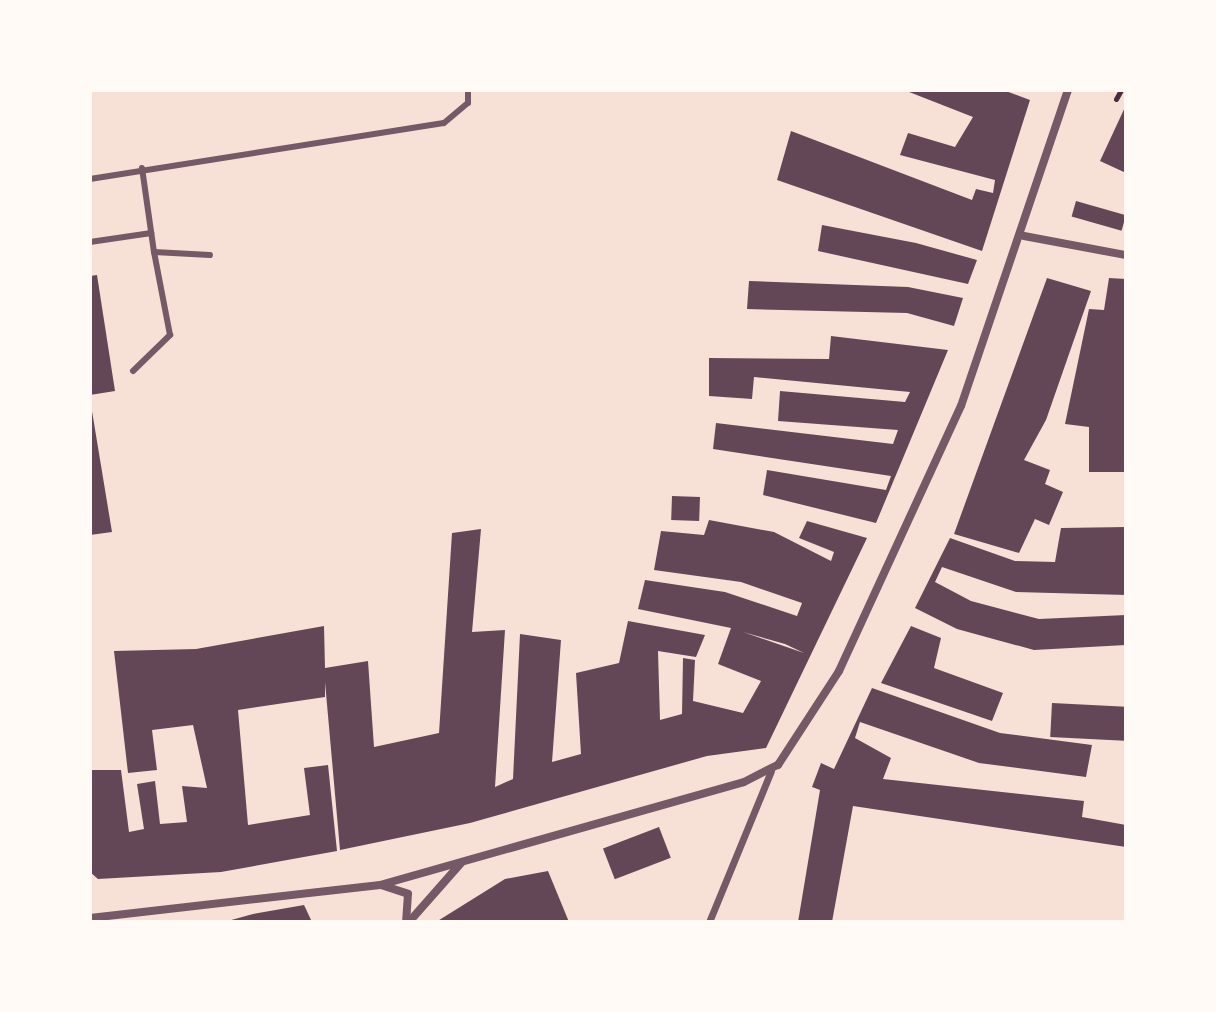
<!DOCTYPE html>
<style>
body{margin:0}
#map{position:relative;width:1216px;height:1012px;overflow:hidden;background:#f7e1d7;font-family:Lato,sans-serif}
div>[style]{position:absolute}
[style*='--x']{left:calc(var(--x)*1px);top:calc(var(--y)*1px);width:calc(var(--w)*1px);rotate:calc(var(--a)*1deg)}
.building>*{inset:0;background:#644757;transform-origin:0 0}
.path>*{height:5px;margin:-2.5px;padding:0 2.5px;transform-origin:2.5px;border-radius:2.5px;background:#4a2c40}
.service>*{height:6px;margin:-3px;padding:0 3px;transform-origin:3px;border-radius:3px;background:#755966}
.pedestrian>*{height:7px;margin:-3.5px;padding:0 3.5px;transform-origin:3.5px;border-radius:3.5px;background:#755966}
.minor>*{height:8px;margin:-4px;padding:0 4px;transform-origin:4px;border-radius:4px;background:#755966}
span{translate:-50% -50%;white-space:nowrap;text-align:center;line-height:1.15;-webkit-text-stroke:8px #fffaf5;paint-order:stroke}
.frame{position:absolute;inset:0;border:92px solid #fffaf5;pointer-events:none}
</style>
<div id="map">
<div class="building">
<div style="clip-path:polygon(904px 90px,1003px 90px,1030px 100px,982px 251px,777px 180px,791px 131px,972px 200px,976px 189px,993px 193px,995px 180px,900px 155px,908px 133px,955px 147px,973px 117px)"></div>
<div style="clip-path:polygon(1126px 105px,1126px 173px,1100px 161px)"></div>
<div style="left:1076px;top:201px;width:52px;height:16px;rotate:16deg"></div>
<div style="clip-path:polygon(822px 225px,916px 243px,977px 260px,968px 284px,818px 251px)"></div>
<div style="clip-path:polygon(97px 275px,115px 391px,90px 395px,90px 276px)"></div>
<div style="clip-path:polygon(1047px 278px,1091px 291px,1046px 420px,1024px 460px,1050px 470px,1045px 484px,1063px 492px,1049px 525px,1035px 519px,1019px 553px,954px 534px)"></div>
<div style="clip-path:polygon(1109px 278px,1126px 279px,1126px 472px,1089px 472px,1089px 427px,1065px 424px,1089px 309px,1104px 310px)"></div>
<div style="clip-path:polygon(749px 281px,908px 287px,963px 298px,954px 326px,907px 313px,747px 309px)"></div>
<div style="clip-path:polygon(831px 336px,948px 350px,876px 523px,763px 495px,767px 470px,886px 490px,891px 476px,713px 449px,716px 423px,893px 444px,898px 430px,778px 421px,780px 391px,905px 402px,910px 392px,754px 377px,752px 399px,709px 396px,709px 358px,829px 359px)"></div>
<div style="clip-path:polygon(90px 399px,112px 532px,90px 535px)"></div>
<div style="left:672px;top:496px;width:28px;height:24px;rotate:2deg"></div>
<div style="clip-path:polygon(evenodd,709px 520px,774px 532px,831px 561px,834px 552px,799px 538px,807px 521px,867px 538px,766px 748px,707px 756px,470px 823px,340px 850px,325px 682px,325px 697px,238px 710px,248px 825px,310px 815px,304px 768px,328px 765px,337px 851px,221px 872px,98px 879px,90px 872px,90px 770px,121px 770px,129px 832px,144px 829px,137px 784px,155px 781px,160px 824px,187px 822px,182px 786px,207px 788px,193px 725px,152px 730px,157px 770px,128px 773px,114px 651px,196px 649px,324px 626px,325px 668px,368px 661px,374px 747px,439px 733px,452px 533px,481px 529px,472px 632px,505px 630px,495px 787px,513px 779px,520px 634px,561px 640px,552px 762px,581px 754px,576px 673px,619px 663px,628px 621px,705px 635px,696px 657px,658px 651px,660px 720px,682px 714px,683px 658px,695px 660px,693px 701px,743px 713px,761px 681px,718px 664px,731px 628px,638px 609px,645px 580px,725px 592px,797px 616px,802px 603px,741px 582px,654px 570px,661px 531px,704px 535px,709px 520px,743px 632px,785px 644px,804px 653px,743px 632px)"></div>
<div style="clip-path:polygon(1126px 527px,1126px 595px,1016px 592px,942px 567px,935px 582px,971px 601px,1039px 619px,1126px 615px,1126px 645px,1034px 650px,957px 629px,915px 608px,950px 538px,1015px 561px,1055px 562px,1061px 528px)"></div>
<div style="clip-path:polygon(911px 626px,941px 638px,934px 668px,1003px 693px,992px 721px,881px 683px)"></div>
<div style="clip-path:polygon(872px 688px,1000px 733px,1092px 745px,1086px 777px,979px 763px,860px 722px,855px 738px,891px 758px,883px 779px,1084px 801px,1082px 817px,1126px 825px,1126px 847px,853px 806px,832px 922px,798px 922px,820px 790px,812px 787px,821px 763px,834px 769px)"></div>
<div style="left:1052px;top:703px;width:74px;height:34px;rotate:3deg"></div>
<div style="left:659px;top:827px;width:33px;height:60px;rotate:69deg"></div>
<div style="clip-path:polygon(548px 871px,569px 922px,436px 922px,505px 879px)"></div>
<div style="clip-path:polygon(304px 905px,312px 922px,224px 922px,253px 914px)"></div>
</div>
<div class="path">
<div style="--x:1116;--y:99;--w:10;--a:-61"></div>
</div>
<div class="service">
<div style="--x:142;--y:168;--w:85;--a:81.9"></div>
<div style="--x:154;--y:252;--w:56;--a:3.1"></div>
<div style="--x:90;--y:179;--w:358;--a:-9"></div>
<div style="--x:444;--y:123;--w:31;--a:-40"></div>
<div style="--x:468;--y:103;--w:13;--a:-90"></div>
<div style="--x:90;--y:242;--w:62;--a:-8.4"></div>
<div style="--x:133;--y:371;--w:52;--a:-44.2"></div>
<div style="--x:170;--y:335;--w:85;--a:-100.9"></div>
</div>
<div class="pedestrian">
<div style="--x:709;--y:922;--w:163;--a:-67.7"></div>
</div>
<div class="minor">
<div style="--x:1024;--y:236;--w:104;--a:10.6"></div>
<div style="--x:381;--y:885;--w:28;--a:18"></div>
<div style="--x:408;--y:894;--w:28;--a:94"></div>
<div style="--x:90;--y:918;--w:292;--a:-6.5"></div>
<div style="--x:380;--y:885;--w:378;--a:-15.8"></div>
<div style="--x:744;--y:782;--w:38;--a:-27"></div>
<div style="--x:778;--y:765;--w:112;--a:-57"></div>
<div style="--x:839;--y:671;--w:292;--a:-65.3"></div>
<div style="--x:961;--y:406;--w:334;--a:-71.3"></div>
<div style="--x:409;--y:922;--w:79;--a:-48.6"></div>
</div>
<div class="frame"></div>
</div>
